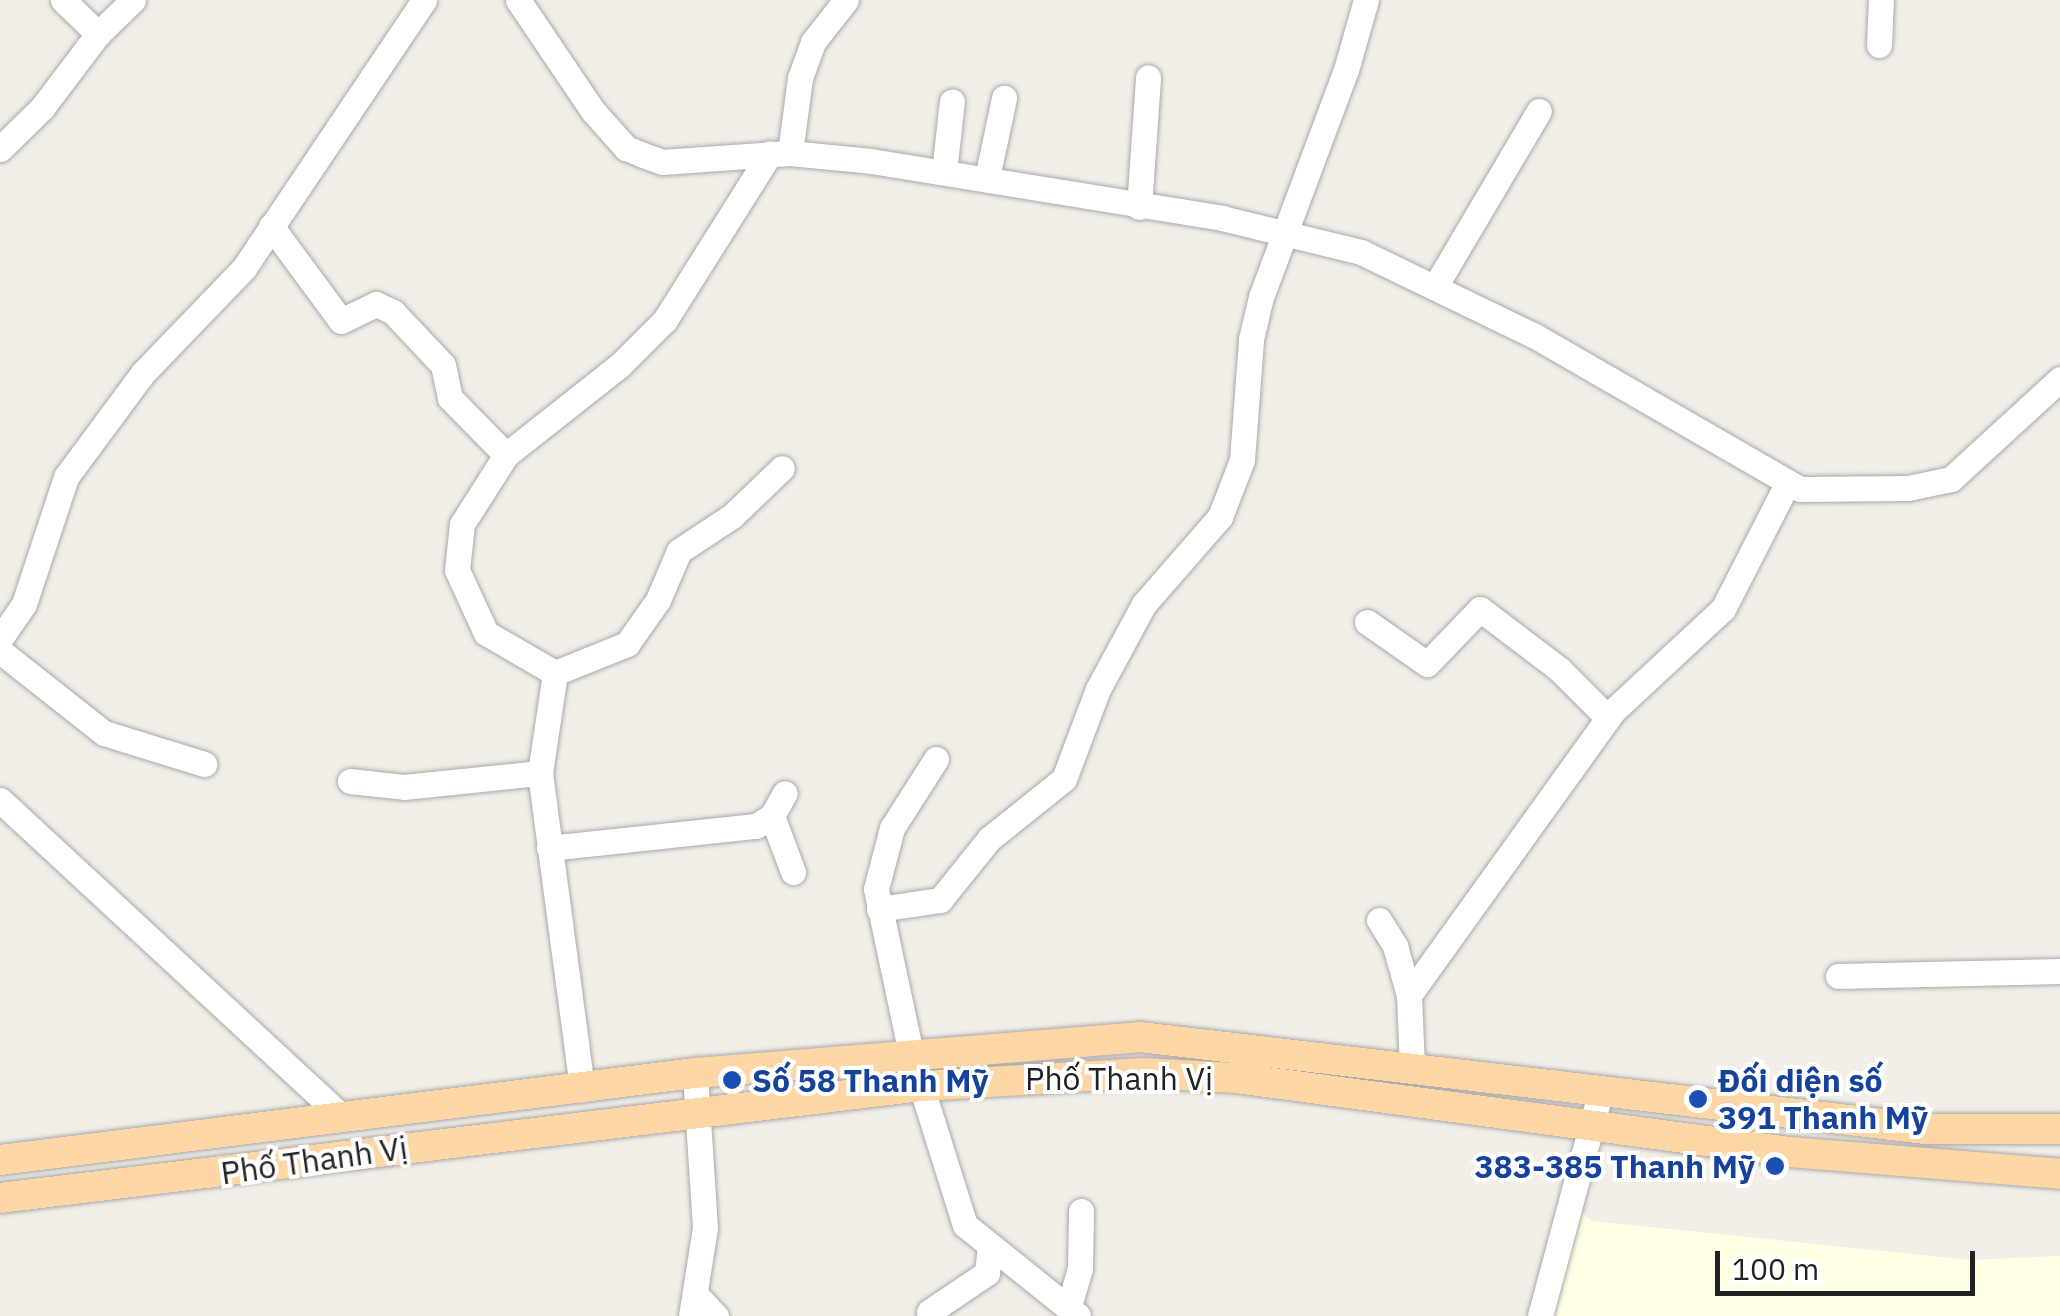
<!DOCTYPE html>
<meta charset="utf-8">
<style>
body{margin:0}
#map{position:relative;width:2060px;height:1316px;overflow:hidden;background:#f2efe9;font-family:"IBM Plex Sans",sans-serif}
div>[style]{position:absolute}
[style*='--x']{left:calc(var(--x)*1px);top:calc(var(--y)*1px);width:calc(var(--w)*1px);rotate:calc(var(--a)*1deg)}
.education>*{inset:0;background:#ffffe5}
.roads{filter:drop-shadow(0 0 2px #a9a9a9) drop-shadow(0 0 2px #a9a9a9)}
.minor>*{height:25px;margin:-12.5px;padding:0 12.5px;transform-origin:12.5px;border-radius:12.5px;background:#fff}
.major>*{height:30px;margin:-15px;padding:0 15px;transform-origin:15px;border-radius:15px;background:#fcd6a4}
.dots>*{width:28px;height:28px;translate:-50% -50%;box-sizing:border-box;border:5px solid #fff;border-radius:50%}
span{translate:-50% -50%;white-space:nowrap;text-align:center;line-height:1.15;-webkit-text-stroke:8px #fff;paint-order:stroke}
.street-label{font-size:32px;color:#222}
.transit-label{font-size:32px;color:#164399;font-weight:700}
.left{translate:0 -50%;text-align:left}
.right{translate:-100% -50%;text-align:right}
.scale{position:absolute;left:1715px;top:1251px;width:260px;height:45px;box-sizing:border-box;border:5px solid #222;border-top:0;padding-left:12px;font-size:30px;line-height:35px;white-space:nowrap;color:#222;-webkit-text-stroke:8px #fff;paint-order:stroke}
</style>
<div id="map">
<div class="education">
<div style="clip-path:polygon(1578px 1209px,1592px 1221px,1971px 1260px,2060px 1256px,2060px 1316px,1547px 1316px)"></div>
</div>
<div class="roads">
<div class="minor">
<div style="--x:63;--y:0;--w:49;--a:44.2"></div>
<div style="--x:98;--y:34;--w:49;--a:-44.2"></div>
<div style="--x:518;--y:0;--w:134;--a:56"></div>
<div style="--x:593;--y:111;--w:50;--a:48.3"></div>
<div style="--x:626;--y:148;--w:18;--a:22"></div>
<div style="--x:643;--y:155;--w:20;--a:20"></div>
<div style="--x:662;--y:162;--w:128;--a:-4"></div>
<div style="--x:790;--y:153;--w:81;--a:5.6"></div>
<div style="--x:871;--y:161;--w:356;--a:9.2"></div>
<div style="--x:1222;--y:218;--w:143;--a:13.7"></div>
<div style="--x:1361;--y:252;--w:193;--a:25.8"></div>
<div style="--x:1535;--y:336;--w:306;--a:30"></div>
<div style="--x:1800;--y:489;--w:108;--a:-0.5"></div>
<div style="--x:1908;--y:488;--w:44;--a:-11.8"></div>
<div style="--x:1951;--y:479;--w:148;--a:-42.5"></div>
<div style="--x:1879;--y:45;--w:45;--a:-87.5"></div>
<div style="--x:0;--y:149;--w:59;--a:-44.3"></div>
<div style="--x:42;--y:108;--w:93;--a:-52.9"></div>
<div style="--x:790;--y:153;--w:76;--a:-82.4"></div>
<div style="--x:800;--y:78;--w:38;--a:-70"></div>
<div style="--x:813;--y:42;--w:53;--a:-51.8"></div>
<div style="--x:944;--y:172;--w:71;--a:-83.6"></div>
<div style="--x:987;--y:178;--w:82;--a:-78"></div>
<div style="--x:1139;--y:207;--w:130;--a:-86"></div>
<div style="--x:271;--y:226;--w:118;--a:53.6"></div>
<div style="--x:341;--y:321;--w:39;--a:-26"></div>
<div style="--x:376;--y:304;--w:19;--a:25"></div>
<div style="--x:393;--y:312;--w:73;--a:46.7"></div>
<div style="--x:443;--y:365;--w:34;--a:78"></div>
<div style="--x:450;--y:398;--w:80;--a:45.5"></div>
<div style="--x:506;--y:455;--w:82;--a:122.5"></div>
<div style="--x:462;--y:524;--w:46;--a:96.2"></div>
<div style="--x:457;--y:570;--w:69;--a:65.3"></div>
<div style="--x:486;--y:633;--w:80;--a:30.1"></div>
<div style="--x:555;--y:673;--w:101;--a:98.5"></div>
<div style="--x:540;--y:773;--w:319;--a:82.4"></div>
<div style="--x:1436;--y:285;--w:202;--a:-59.4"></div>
<div style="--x:506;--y:455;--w:145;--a:-38.3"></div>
<div style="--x:620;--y:365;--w:64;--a:-45"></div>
<div style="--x:665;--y:320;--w:197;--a:-57.8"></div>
<div style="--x:1367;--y:622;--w:73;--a:35"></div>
<div style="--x:1427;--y:664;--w:76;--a:-46.1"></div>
<div style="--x:1480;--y:609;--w:99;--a:37.2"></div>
<div style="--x:1559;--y:669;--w:69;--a:45"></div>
<div style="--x:0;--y:639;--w:42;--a:-55.6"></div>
<div style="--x:24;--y:604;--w:134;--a:-71.7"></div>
<div style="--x:66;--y:477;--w:129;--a:-53.5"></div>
<div style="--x:143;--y:373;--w:146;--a:-46.1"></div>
<div style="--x:244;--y:268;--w:323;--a:-56.1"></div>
<div style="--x:0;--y:651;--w:132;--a:38.3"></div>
<div style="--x:104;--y:733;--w:105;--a:17.2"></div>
<div style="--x:555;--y:673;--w:78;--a:-21.9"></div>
<div style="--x:627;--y:644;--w:54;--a:-54.8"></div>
<div style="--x:658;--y:600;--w:53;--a:-66.8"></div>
<div style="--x:679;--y:551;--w:64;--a:-33.4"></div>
<div style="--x:732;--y:516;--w:69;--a:-43.8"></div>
<div style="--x:936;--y:759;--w:82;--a:122.5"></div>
<div style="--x:892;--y:828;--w:63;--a:104.7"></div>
<div style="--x:876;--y:889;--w:169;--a:78"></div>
<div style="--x:911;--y:1054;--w:179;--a:72.5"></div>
<div style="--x:965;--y:1225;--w:145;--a:38.8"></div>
<div style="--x:350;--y:781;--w:54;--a:6.3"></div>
<div style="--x:404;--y:787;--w:137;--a:-5.9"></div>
<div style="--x:0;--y:800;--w:465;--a:42.8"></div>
<div style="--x:772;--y:816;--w:60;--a:69.4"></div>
<div style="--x:549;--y:848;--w:208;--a:-6.1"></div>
<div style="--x:756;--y:826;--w:19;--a:-32"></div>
<div style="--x:772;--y:816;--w:26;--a:-61"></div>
<div style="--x:879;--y:909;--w:62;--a:-8.4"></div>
<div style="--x:940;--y:900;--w:78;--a:-51.2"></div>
<div style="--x:989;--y:839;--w:96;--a:-38.7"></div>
<div style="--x:1064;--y:779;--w:96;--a:-69.3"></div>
<div style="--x:1098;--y:689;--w:97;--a:-61.6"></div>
<div style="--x:1144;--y:604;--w:116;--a:-48.9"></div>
<div style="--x:1220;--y:517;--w:61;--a:-68.9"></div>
<div style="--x:1242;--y:460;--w:121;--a:-85.7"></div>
<div style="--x:1251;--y:339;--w:43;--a:-76.6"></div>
<div style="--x:1261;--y:297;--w:242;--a:-69.5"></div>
<div style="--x:1346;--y:70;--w:73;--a:-74.1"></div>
<div style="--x:1379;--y:920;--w:31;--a:58"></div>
<div style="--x:1395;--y:946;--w:51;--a:74.1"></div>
<div style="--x:1838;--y:976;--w:222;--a:-1.3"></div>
<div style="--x:1412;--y:1067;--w:72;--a:-92.4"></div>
<div style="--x:1409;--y:995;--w:348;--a:-54.3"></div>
<div style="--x:1612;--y:712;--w:151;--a:-42.9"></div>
<div style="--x:1723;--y:609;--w:140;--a:-62.9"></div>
<div style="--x:699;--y:1298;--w:25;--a:47"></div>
<div style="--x:1070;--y:1303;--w:35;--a:-74"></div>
<div style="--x:1080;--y:1269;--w:58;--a:-89"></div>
<div style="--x:929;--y:1312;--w:70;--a:-33.9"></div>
<div style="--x:987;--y:1273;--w:28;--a:-84"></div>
<div style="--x:691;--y:1316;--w:89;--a:-81"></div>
<div style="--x:705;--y:1228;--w:155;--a:-93.7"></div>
<div style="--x:1540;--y:1316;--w:234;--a:-74.9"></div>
</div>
<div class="major">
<div style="--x:0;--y:1160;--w:700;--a:-7.14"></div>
<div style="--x:695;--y:1073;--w:446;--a:-4.6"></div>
<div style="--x:1140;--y:1037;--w:790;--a:6.68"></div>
<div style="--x:1925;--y:1129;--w:135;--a:0"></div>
<div style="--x:0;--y:1198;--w:929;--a:-6.93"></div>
<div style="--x:922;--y:1086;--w:221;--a:-3.4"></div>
<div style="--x:1143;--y:1073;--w:93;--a:3.1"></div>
<div style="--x:1236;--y:1078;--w:558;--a:7.62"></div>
<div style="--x:1789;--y:1152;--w:272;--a:4.6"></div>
</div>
</div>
<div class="dots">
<div style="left:732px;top:1080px;background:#1a4fb4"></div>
<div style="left:1698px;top:1099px;background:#1a4fb4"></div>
<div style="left:1775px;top:1166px;background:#1a4fb4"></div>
</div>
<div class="street-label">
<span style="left:1119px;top:1078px">Phố Thanh Vị</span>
<span style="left:314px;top:1160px;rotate:-8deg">Phố Thanh Vị</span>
</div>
<div class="transit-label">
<span class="left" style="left:752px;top:1080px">Số 58 Thanh Mỹ</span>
<span class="left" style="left:1718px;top:1099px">Đối diện số<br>391 Thanh Mỹ</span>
<span class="right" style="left:1755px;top:1166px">383-385 Thanh Mỹ</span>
</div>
<div class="scale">100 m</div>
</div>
